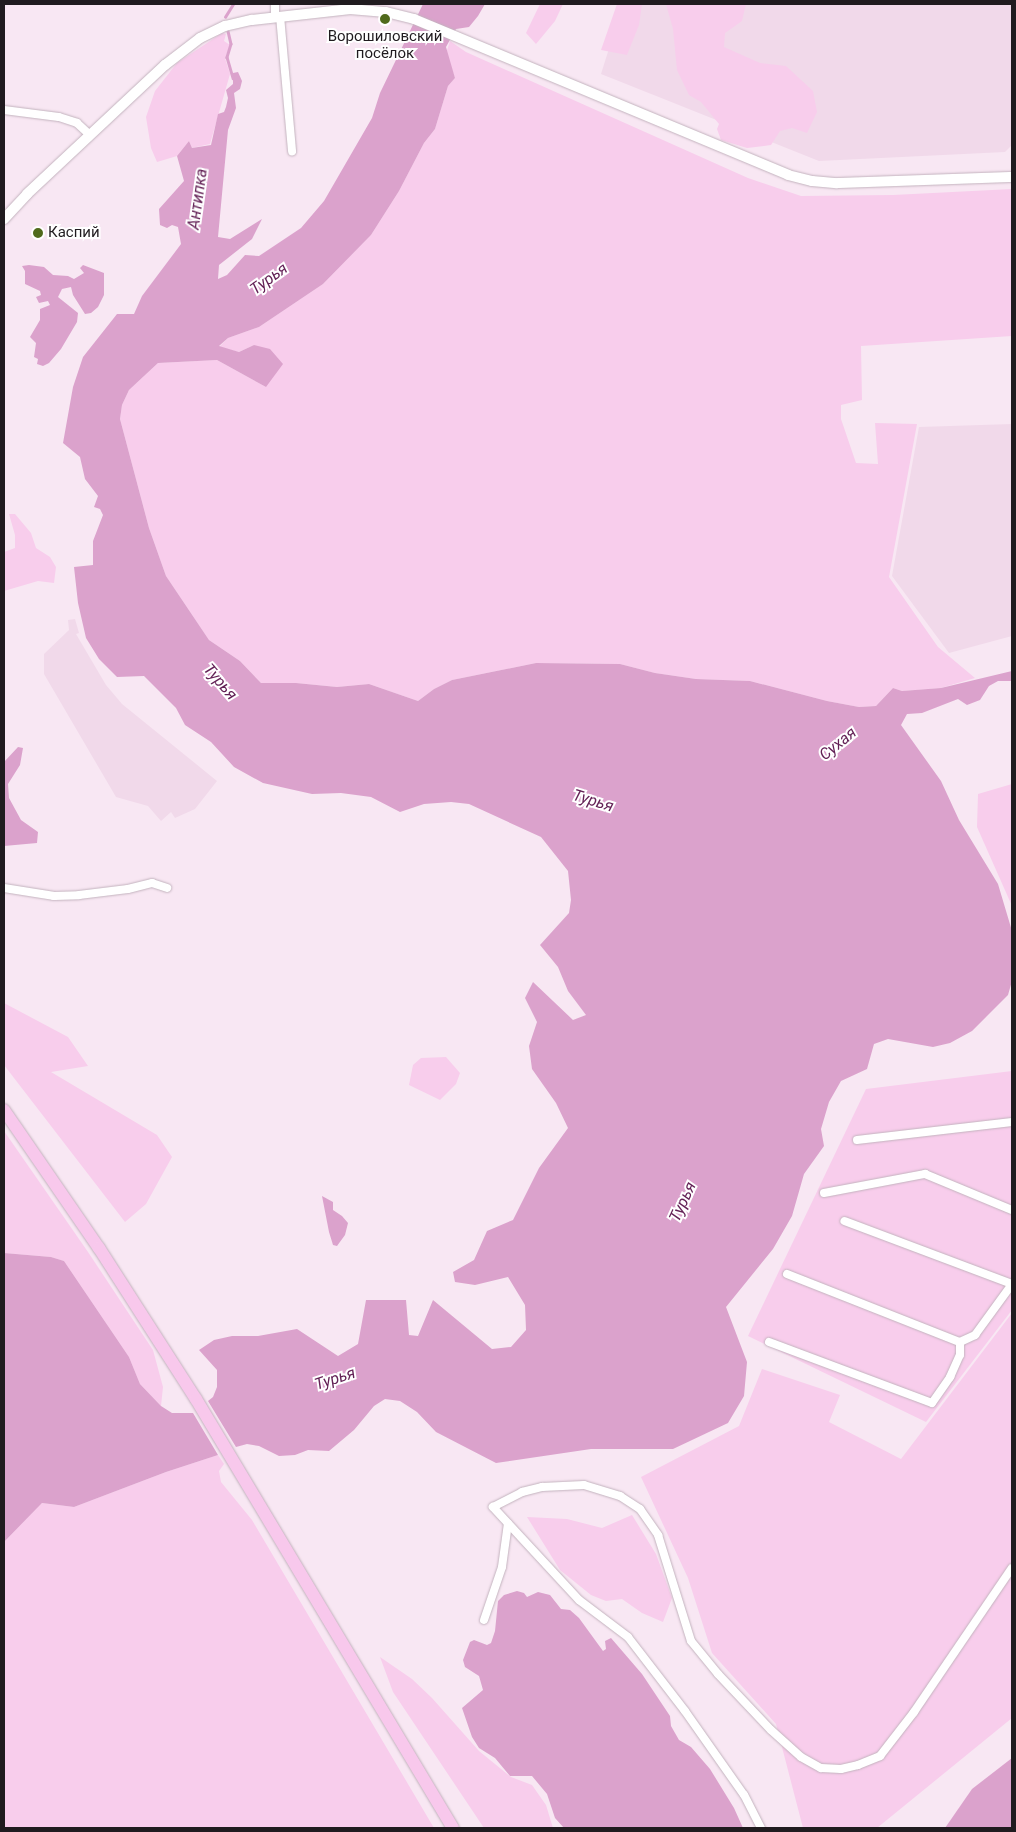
<!DOCTYPE html>
<meta charset="utf-8">
<style>
body{margin:0}
#map{position:relative;width:1016px;height:1832px;overflow:hidden;background:#f8e7f3;font-family:Roboto,sans-serif}
div>[style]{position:absolute}
[style*='--x']{left:calc(var(--x)*1px);top:calc(var(--y)*1px);width:calc(var(--w)*1px);rotate:calc(var(--a)*1deg)}
.built>*{inset:0;background:#f1d9ea}
.green>*{inset:0;background:#f8cdec}
.water>*{inset:0;background:#dba2cc}
.stream>*{height:2.5px;margin:-1.25px;padding:0 1.25px;transform-origin:1.25px;border-radius:1.25px;background:#dba2cc}
.roads{filter:drop-shadow(0 0 1px #c3b3be) drop-shadow(0 0 1px #c3b3be)}
.minor>*{height:8px;margin:-4px;padding:0 4px;transform-origin:4px;border-radius:4px;background:#fff}
.secondary>*{height:10px;margin:-5px;padding:0 5px;transform-origin:5px;border-radius:5px;background:#fff}
.trunk>*{height:12px;margin:-6px;padding:0 6px;transform-origin:6px;border-radius:6px;background:#f8c8ec}
.dots>*{width:14px;height:14px;translate:-50% -50%;box-sizing:border-box;border:2px solid #fff;border-radius:50%}
span{translate:-50% -50%;white-space:nowrap;text-align:center;line-height:1.15;-webkit-text-stroke:4px #fff;paint-order:stroke}
.poi-label{font-size:15px;color:#201b1f}
.left{translate:0 -50%;text-align:left}
.water-label{font-size:16px;color:#632156;font-style:italic}
.frame{position:absolute;inset:0;border:5px solid #201b1f;pointer-events:none}
</style>
<div id="map">
<div class="built">
<div style="clip-path:polygon(623px 4px,1012px 4px,1012px 145px,1005px 152px,819px 161px,601px 74px)"></div>
<div style="clip-path:polygon(1012px 424px,1012px 636px,949px 653px,892px 576px,919px 427px)"></div>
<div style="clip-path:polygon(75px 619px,79px 633px,76px 634px,106px 685px,122px 704px,217px 781px,195px 809px,175px 818px,171px 812px,161px 821px,148px 806px,116px 797px,44px 674px,44px 654px,69px 630px,68px 620px)"></div>
</div>
<div class="green">
<div style="clip-path:polygon(540px 4px,563px 4px,555px 21px,536px 44px,526px 33px)"></div>
<div style="clip-path:polygon(617px 4px,642px 4px,639px 25px,627px 55px,601px 50px)"></div>
<div style="clip-path:polygon(666px 4px,746px 4px,742px 21px,725px 33px,724px 47px,760px 63px,786px 66px,813px 91px,817px 112px,807px 133px,792px 128px,780px 131px,771px 145px,747px 148px,721px 140px,717px 129px,719px 124px,701px 102px,689px 95px,677px 70px,673px 29px)"></div>
<div style="clip-path:polygon(222px 33px,226px 34px,224px 41px,230px 45px,225px 58px,230px 74px,210px 144px,192px 148px,189px 141px,177px 156px,157px 162px,151px 148px,146px 117px,155px 91px,177px 63px)"></div>
<div style="clip-path:polygon(450px 41px,466px 52px,748px 178px,801px 196px,893px 195px,1012px 189px,1012px 336px,861px 346px,862px 400px,841px 405px,841px 419px,856px 463px,878px 464px,875px 423px,917px 424px,889px 577px,938px 647px,975px 678px,941px 688px,902px 691px,893px 688px,876px 706px,859px 707px,827px 701px,750px 681px,696px 679px,655px 673px,620px 664px,536px 663px,452px 680px,434px 689px,418px 701px,369px 684px,337px 687px,296px 683px,261px 683px,240px 661px,209px 640px,166px 576px,149px 528px,120px 419px,122px 405px,129px 390px,158px 363px,217px 360px,266px 387px,254px 345px,239px 352px,219px 347px,228px 338px,259px 327px,323px 284px,371px 235px,399px 191px,424px 143px,435px 129px,448px 86px,455px 78px,446px 53px)"></div>
<div style="clip-path:polygon(9px 514px,15px 514px,31px 533px,36px 548px,50px 557px,56px 567px,54px 583px,38px 581px,4px 591px,4px 552px,15px 548px,15px 535px)"></div>
<div style="clip-path:polygon(1012px 784px,1012px 906px,977px 827px,978px 794px)"></div>
<div style="clip-path:polygon(4px 1003px,68px 1037px,88px 1066px,51px 1072px,157px 1135px,172px 1157px,146px 1204px,125px 1222px,4px 1065px)"></div>
<div style="clip-path:polygon(446px 1057px,460px 1073px,456px 1084px,440px 1100px,409px 1085px,413px 1065px,421px 1058px)"></div>
<div style="clip-path:polygon(1012px 1071px,1012px 1310px,926px 1422px,748px 1336px,866px 1089px)"></div>
<div style="clip-path:polygon(4px 1131px,88px 1252px,153px 1350px,163px 1387px,161px 1406px,140px 1384px,129px 1357px,64px 1261px,51px 1257px,4px 1253px)"></div>
<div style="clip-path:polygon(1012px 1313px,1012px 1718px,877px 1828px,803px 1828px,776px 1724px,712px 1653px,688px 1578px,641px 1477px,739px 1426px,762px 1369px,840px 1395px,829px 1422px,901px 1459px)"></div>
<div style="clip-path:polygon(218px 1455px,224px 1464px,219px 1471px,221px 1482px,252px 1520px,434px 1828px,4px 1828px,4px 1542px,42px 1503px,74px 1507px,166px 1472px)"></div>
<div style="clip-path:polygon(632px 1515px,656px 1554px,672px 1598px,663px 1622px,642px 1613px,622px 1599px,606px 1601px,591px 1595px,560px 1570px,527px 1517px,567px 1519px,602px 1528px)"></div>
<div style="clip-path:polygon(380px 1657px,412px 1679px,432px 1698px,479px 1751px,511px 1777px,532px 1785px,546px 1805px,553px 1828px,484px 1828px,393px 1692px)"></div>
</div>
<div class="water">
<div style="clip-path:polygon(423px 4px,485px 4px,478px 16px,469px 27px,456px 29px,446px 47px,455px 78px,448px 86px,435px 129px,424px 143px,399px 191px,371px 235px,323px 284px,259px 327px,228px 338px,219px 346px,239px 352px,254px 345px,270px 349px,283px 364px,266px 387px,217px 360px,158px 363px,129px 390px,122px 405px,120px 419px,149px 528px,166px 576px,209px 640px,240px 661px,261px 683px,296px 683px,337px 687px,369px 684px,418px 701px,434px 689px,452px 680px,536px 663px,620px 664px,655px 673px,696px 679px,750px 681px,827px 701px,859px 707px,876px 706px,893px 688px,902px 691px,941px 688px,1012px 671px,1012px 681px,998px 681px,989px 686px,980px 700px,967px 705px,958px 699px,922px 713px,907px 714px,901px 725px,941px 781px,959px 820px,998px 884px,1012px 931px,1012px 981px,1008px 995px,972px 1031px,950px 1043px,933px 1047px,888px 1039px,874px 1044px,867px 1069px,841px 1081px,829px 1102px,821px 1129px,824px 1146px,804px 1174px,792px 1216px,773px 1249px,726px 1307px,747px 1362px,744px 1396px,728px 1423px,673px 1449px,591px 1449px,496px 1463px,436px 1432px,417px 1412px,400px 1401px,385px 1399px,374px 1406px,354px 1430px,329px 1451px,308px 1450px,295px 1455px,279px 1456px,259px 1446px,247px 1444px,236px 1447px,208px 1401px,213px 1397px,217px 1387px,217px 1370px,199px 1350px,214px 1340px,232px 1336px,258px 1336px,297px 1329px,338px 1356px,358px 1344px,366px 1300px,406px 1300px,409px 1335px,418px 1336px,433px 1300px,492px 1349px,511px 1347px,526px 1330px,525px 1305px,508px 1277px,475px 1285px,455px 1282px,453px 1272px,474px 1260px,487px 1231px,513px 1220px,539px 1168px,568px 1128px,556px 1103px,532px 1069px,529px 1046px,537px 1022px,525px 998px,533px 982px,573px 1020px,586px 1015px,568px 991px,558px 967px,540px 945px,569px 913px,571px 900px,568px 871px,541px 837px,469px 804px,451px 802px,424px 804px,400px 812px,371px 797px,341px 793px,312px 794px,263px 783px,234px 767px,211px 742px,185px 725px,176px 708px,144px 676px,117px 677px,99px 659px,86px 638px,78px 603px,74px 567px,93px 565px,93px 541px,103px 515px,100px 509px,94px 507px,98px 496px,85px 479px,80px 457px,63px 443px,73px 387px,83px 357px,117px 314px,134px 314px,142px 296px,181px 244px,178px 227px,172px 225px,167px 228px,160px 225px,159px 209px,184px 181px,177px 156px,189px 141px,192px 148px,211px 145px,218px 114px,224px 112px,226px 107px,228px 98px,226px 90px,233px 84px,233px 73px,238px 72px,242px 81px,240px 89px,234px 93px,236px 108px,228px 130px,218px 237px,230px 239px,262px 219px,252px 239px,219px 265px,218px 279px,227px 275px,245px 255px,259px 256px,301px 228px,324px 201px,372px 118px,380px 93px)"></div>
<div style="clip-path:polygon(29px 265px,44px 267px,53px 275px,68px 276px,74px 279px,84px 273px,80px 268px,83px 265px,104px 273px,104px 295px,98px 307px,91px 313px,85px 314px,73px 295px,71px 287px,62px 289px,58px 297px,78px 313px,77px 322px,61px 349px,49px 363px,43px 366px,37px 364px,38px 359px,34px 357px,36px 343px,30px 337px,40px 320px,40px 309px,50px 305px,48px 301px,39px 303px,36px 297px,41px 295px,40px 291px,25px 284px,25px 271px,22px 266px)"></div>
<div style="clip-path:polygon(18px 747px,23px 748px,20px 765px,8px 784px,9px 798px,21px 820px,38px 832px,37px 843px,4px 846px,4px 762px)"></div>
<div style="clip-path:polygon(322px 1196px,333px 1202px,333px 1210px,342px 1216px,348px 1223px,345px 1235px,337px 1246px,333px 1245px,329px 1232px)"></div>
<div style="clip-path:polygon(4px 1253px,51px 1257px,64px 1261px,129px 1357px,140px 1384px,161px 1406px,172px 1413px,193px 1413px,218px 1455px,166px 1472px,74px 1507px,42px 1503px,4px 1542px)"></div>
<div style="clip-path:polygon(517px 1591px,524px 1593px,527px 1597px,538px 1592px,550px 1595px,561px 1609px,570px 1610px,579px 1618px,603px 1651px,606px 1649px,605px 1641px,611px 1638px,642px 1674px,670px 1716px,671px 1726px,679px 1740px,691px 1747px,710px 1769px,734px 1808px,743px 1828px,564px 1828px,555px 1818px,547px 1794px,532px 1776px,510px 1776px,495px 1758px,479px 1748px,472px 1737px,462px 1708px,483px 1690px,479px 1676px,465px 1667px,463px 1660px,470px 1642px,474px 1640px,487px 1645px,491px 1643px,495px 1631px,498px 1601px,504px 1595px)"></div>
<div style="clip-path:polygon(1012px 1758px,1012px 1828px,945px 1828px,972px 1789px)"></div>
</div>
<div class="stream">
<div style="--x:225;--y:17;--w:15;--a:-58"></div>
<div style="--x:228;--y:31;--w:13;--a:77"></div>
<div style="--x:231;--y:44;--w:14;--a:107"></div>
<div style="--x:227;--y:57;--w:22;--a:74"></div>
</div>
<div class="roads">
<div class="minor">
<div style="--x:275;--y:16;--w:12;--a:-90"></div>
<div style="--x:280;--y:16;--w:136;--a:84.9"></div>
<div style="--x:4;--y:110;--w:55;--a:7.3"></div>
<div style="--x:59;--y:117;--w:19;--a:18"></div>
<div style="--x:77;--y:123;--w:18;--a:43"></div>
<div style="--x:4;--y:888;--w:51;--a:9.1"></div>
<div style="--x:54;--y:896;--w:25;--a:-2"></div>
<div style="--x:79;--y:895;--w:49;--a:-7"></div>
<div style="--x:128;--y:889;--w:25;--a:-14"></div>
<div style="--x:152;--y:883;--w:16;--a:18"></div>
<div style="--x:857;--y:1140;--w:156;--a:-6.6"></div>
<div style="--x:824;--y:1193;--w:103;--a:-10.7"></div>
<div style="--x:925;--y:1174;--w:94;--a:22.5"></div>
<div style="--x:787;--y:1274;--w:186;--a:21.5"></div>
<div style="--x:960;--y:1342;--w:17;--a:-25"></div>
<div style="--x:975;--y:1335;--w:63;--a:-54"></div>
<div style="--x:1012;--y:1284;--w:179;--a:-159.4"></div>
<div style="--x:769;--y:1342;--w:174;--a:20.5"></div>
<div style="--x:932;--y:1403;--w:32;--a:-55"></div>
<div style="--x:950;--y:1377;--w:24;--a:-66"></div>
<div style="--x:960;--y:1355;--w:13;--a:-90"></div>
<div style="--x:484;--y:1620;--w:56;--a:-71.2"></div>
<div style="--x:502;--y:1567;--w:44;--a:-82.2"></div>
<div style="--x:761;--y:1828;--w:37;--a:-117"></div>
<div style="--x:744;--y:1795;--w:103;--a:-125.1"></div>
<div style="--x:685;--y:1711;--w:93;--a:-127.6"></div>
<div style="--x:628;--y:1637;--w:61;--a:-142.9"></div>
<div style="--x:579;--y:1600;--w:127;--a:-132.8"></div>
<div style="--x:493;--y:1507;--w:33;--a:-27"></div>
<div style="--x:522;--y:1492;--w:21;--a:-14"></div>
<div style="--x:542;--y:1487;--w:42;--a:-2.7"></div>
<div style="--x:584;--y:1485;--w:38;--a:17"></div>
<div style="--x:620;--y:1496;--w:24;--a:33"></div>
<div style="--x:640;--y:1509;--w:32;--a:55"></div>
<div style="--x:658;--y:1535;--w:111;--a:72.7"></div>
<div style="--x:691;--y:1641;--w:43;--a:50.7"></div>
<div style="--x:718;--y:1674;--w:77;--a:46.6"></div>
<div style="--x:771;--y:1730;--w:40;--a:42"></div>
<div style="--x:801;--y:1757;--w:23;--a:29"></div>
<div style="--x:821;--y:1768;--w:20;--a:3"></div>
<div style="--x:841;--y:1769;--w:17;--a:-13"></div>
<div style="--x:858;--y:1765;--w:24;--a:-22"></div>
<div style="--x:880;--y:1756;--w:56;--a:-52.3"></div>
<div style="--x:914;--y:1712;--w:174;--a:-55.8"></div>
</div>
<div class="secondary">
<div style="--x:4;--y:219;--w:34;--a:-47"></div>
<div style="--x:27;--y:194;--w:189;--a:-43.1"></div>
<div style="--x:165;--y:65;--w:44;--a:-37.6"></div>
<div style="--x:200;--y:38;--w:28;--a:-26"></div>
<div style="--x:225;--y:26;--w:28;--a:-13"></div>
<div style="--x:252;--y:20;--w:99;--a:-6.4"></div>
<div style="--x:350;--y:9;--w:36;--a:5"></div>
<div style="--x:386;--y:12;--w:29;--a:14"></div>
<div style="--x:414;--y:19;--w:405;--a:22.6"></div>
<div style="--x:788;--y:175;--w:25;--a:14"></div>
<div style="--x:812;--y:181;--w:25;--a:5"></div>
<div style="--x:837;--y:183;--w:175;--a:-2"></div>
</div>
<div class="trunk">
<div style="--x:4;--y:1110;--w:168;--a:55.5"></div>
<div style="--x:99;--y:1248;--w:179;--a:57.3"></div>
<div style="--x:196;--y:1399;--w:500;--a:59.08"></div>
</div>
</div>
<div class="dots">
<div style="left:385px;top:19px;background:#506a1c"></div>
<div style="left:38px;top:233px;background:#506a1c"></div>
</div>
<div class="poi-label">
<span style="left:385px;top:45px">Ворошиловский<br>посёлок</span>
<span class="left" style="left:48px;top:233px">Каспий</span>
</div>
<div class="water-label">
<span style="left:198px;top:199px;rotate:-82deg">Антипка</span>
<span style="left:269px;top:279px;rotate:-36deg">Турья</span>
<span style="left:220px;top:682px;rotate:49deg">Турья</span>
<span style="left:838px;top:744px;rotate:-39deg">Сухая</span>
<span style="left:593px;top:801px;rotate:17deg">Турья</span>
<span style="left:683px;top:1202px;rotate:-65deg">Турья</span>
<span style="left:335px;top:1379px;rotate:-18deg">Турья</span>
</div>
<div class="frame"></div>
</div>
